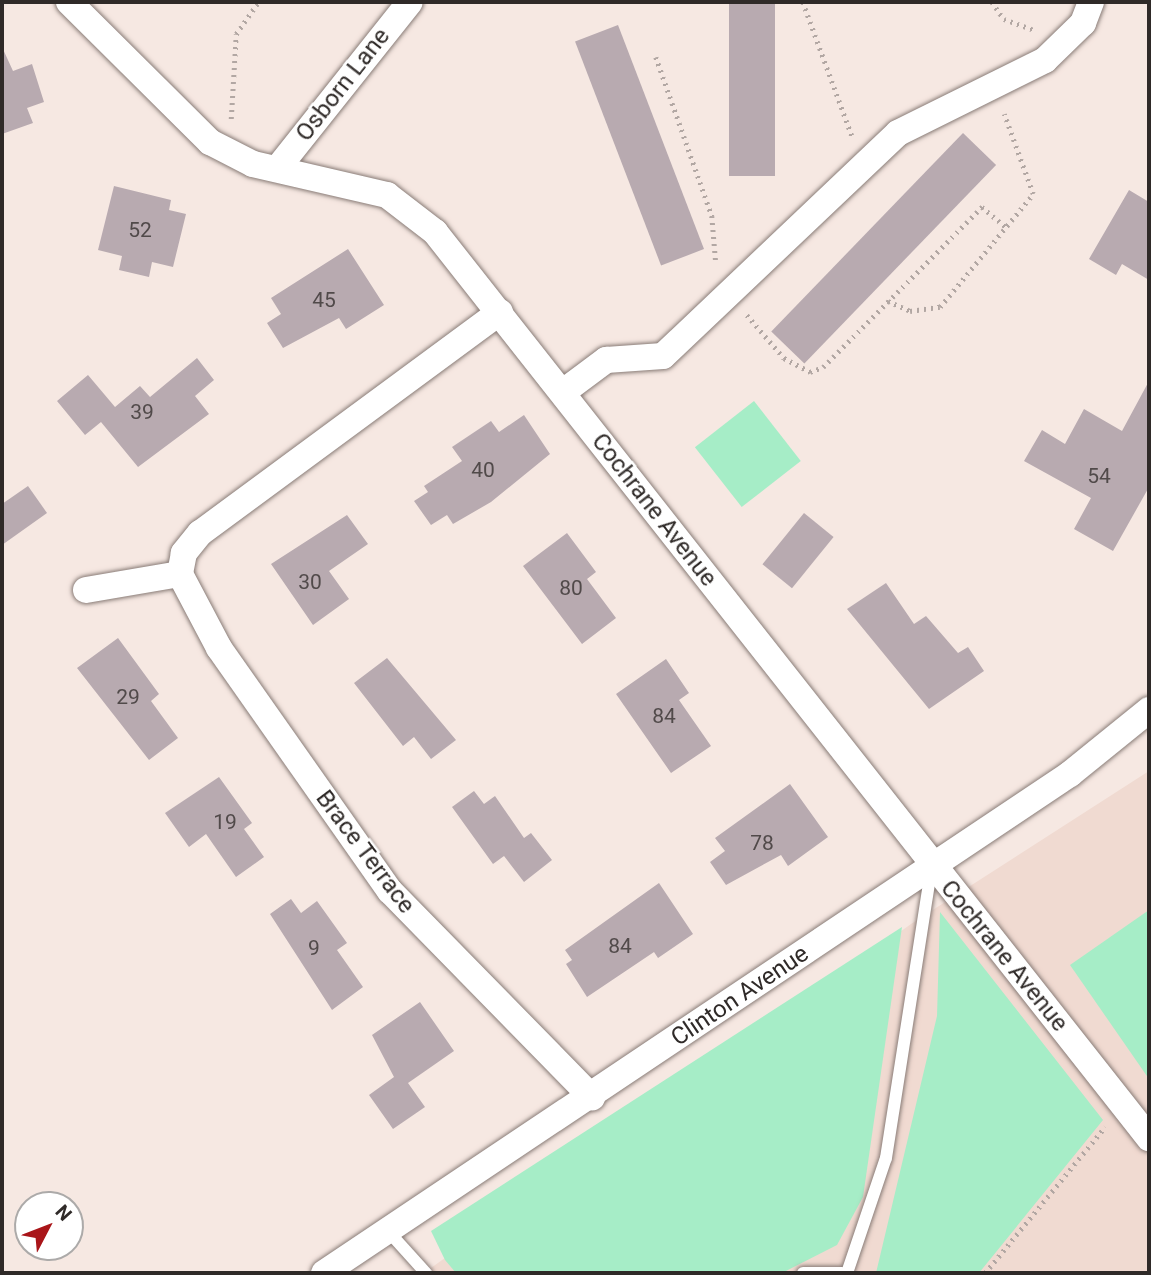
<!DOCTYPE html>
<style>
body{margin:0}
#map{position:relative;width:1151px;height:1275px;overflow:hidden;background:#f6e8e2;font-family:Roboto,sans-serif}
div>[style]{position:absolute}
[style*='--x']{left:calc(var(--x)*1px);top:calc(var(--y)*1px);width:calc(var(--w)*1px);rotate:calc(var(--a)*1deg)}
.built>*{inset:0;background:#f0dad1}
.green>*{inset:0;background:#a6edc7;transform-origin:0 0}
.building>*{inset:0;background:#b8aab0;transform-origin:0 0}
.path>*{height:4.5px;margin-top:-2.25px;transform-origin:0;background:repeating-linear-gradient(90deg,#b2a7a3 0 2px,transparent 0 7px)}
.roads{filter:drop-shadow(0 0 2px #897c77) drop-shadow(0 0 2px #897c77)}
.service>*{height:12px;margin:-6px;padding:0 6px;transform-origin:6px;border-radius:6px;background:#fff}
.minor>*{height:26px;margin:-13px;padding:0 13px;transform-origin:13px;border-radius:13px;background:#fff}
span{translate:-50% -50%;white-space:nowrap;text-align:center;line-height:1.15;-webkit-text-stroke:5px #fff;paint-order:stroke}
.number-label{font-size:21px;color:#514a4a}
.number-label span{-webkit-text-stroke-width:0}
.street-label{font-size:24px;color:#2f2a28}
.frame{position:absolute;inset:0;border:4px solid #2f2a28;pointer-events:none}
.north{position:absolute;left:14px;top:1191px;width:70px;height:70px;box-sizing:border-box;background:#fff;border:2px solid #acaaa9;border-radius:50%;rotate:48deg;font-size:19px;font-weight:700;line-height:28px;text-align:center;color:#2f2a28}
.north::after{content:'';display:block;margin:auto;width:24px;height:32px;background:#a91519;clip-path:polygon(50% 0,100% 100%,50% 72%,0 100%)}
</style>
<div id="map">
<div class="built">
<div style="clip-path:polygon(1149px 771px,1149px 1273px,424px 1273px,911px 924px)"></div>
</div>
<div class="green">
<div style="left:754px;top:401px;width:76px;height:75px;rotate:52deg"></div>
<div style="clip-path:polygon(1149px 910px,1149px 1079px,1070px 965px)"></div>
<div style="clip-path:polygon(940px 912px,1103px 1120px,979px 1273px,876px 1273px,937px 1016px)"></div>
<div style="clip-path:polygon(902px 927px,863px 1197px,837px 1245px,782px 1273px,456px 1273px,445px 1260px,431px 1231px)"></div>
</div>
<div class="building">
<div style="left:729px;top:2px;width:46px;height:174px"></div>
<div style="left:618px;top:25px;width:240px;height:46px;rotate:69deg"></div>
<div style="clip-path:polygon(2px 47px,13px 71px,32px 64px,44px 102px,27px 108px,33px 123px,2px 134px)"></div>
<div style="left:963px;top:133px;width:46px;height:276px;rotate:44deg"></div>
<div style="clip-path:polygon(114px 186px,171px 200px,169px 210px,186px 214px,173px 267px,152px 262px,149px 277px,119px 270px,122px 256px,98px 250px)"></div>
<div style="clip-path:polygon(1129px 190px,1149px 202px,1149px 280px,1122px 264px,1116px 275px,1089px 259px)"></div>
<div style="clip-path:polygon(348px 249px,384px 305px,346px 329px,339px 318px,283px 348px,267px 323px,281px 314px,271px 298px)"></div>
<div style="clip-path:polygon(197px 358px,214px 380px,195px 396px,209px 414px,138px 467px,101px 422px,85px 435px,57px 401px,88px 375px,115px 407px,140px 386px,150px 397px)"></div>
<div style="clip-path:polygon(1149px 381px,1149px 487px,1113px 551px,1074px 529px,1091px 498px,1024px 461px,1042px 430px,1065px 444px,1084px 409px,1122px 431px)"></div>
<div style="clip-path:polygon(524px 415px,550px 454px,491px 502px,453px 524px,447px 515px,431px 525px,414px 501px,428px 492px,424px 486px,462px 461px,452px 447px,491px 421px,499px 432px)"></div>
<div style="clip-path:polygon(28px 486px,47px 513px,2px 545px,2px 504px)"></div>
<div style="left:804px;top:513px;width:38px;height:66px;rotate:39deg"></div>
<div style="clip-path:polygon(347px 515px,368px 544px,329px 571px,349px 599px,313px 625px,271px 564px)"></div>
<div style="clip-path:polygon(567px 533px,596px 572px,587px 579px,616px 618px,582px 644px,523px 566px)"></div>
<div style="clip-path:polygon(886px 583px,914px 624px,926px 616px,958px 653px,968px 647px,984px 671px,929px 709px,847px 609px)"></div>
<div style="clip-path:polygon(118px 638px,159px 694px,151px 701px,178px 738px,149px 760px,77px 668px)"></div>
<div style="clip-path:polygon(387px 658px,456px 740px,431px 759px,414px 737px,403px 746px,354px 683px)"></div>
<div style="clip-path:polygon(666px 659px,689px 693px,679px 700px,711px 746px,671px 773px,616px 694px)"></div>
<div style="clip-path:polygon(219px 777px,252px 823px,244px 829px,264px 857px,236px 877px,206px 834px,189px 847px,165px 813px)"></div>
<div style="clip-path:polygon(790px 784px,828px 837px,788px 866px,781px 855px,726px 885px,710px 862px,725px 851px,715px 838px)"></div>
<div style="clip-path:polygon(474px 791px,484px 804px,495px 796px,524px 838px,531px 833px,552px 860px,524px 882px,504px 856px,493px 864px,452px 807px)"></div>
<div style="clip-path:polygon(659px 883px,693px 934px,658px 958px,654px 952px,587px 997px,566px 964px,572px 960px,565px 950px)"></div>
<div style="clip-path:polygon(291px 899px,301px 913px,317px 901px,347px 943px,337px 950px,363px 987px,332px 1010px,270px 914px)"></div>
<div style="clip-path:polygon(420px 1002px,454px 1051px,408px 1083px,425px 1107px,393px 1129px,369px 1095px,394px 1077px,372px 1035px)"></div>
</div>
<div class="path">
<div style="--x:803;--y:2;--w:143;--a:69.9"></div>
<div style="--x:992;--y:2;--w:21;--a:55"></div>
<div style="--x:1004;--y:19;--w:33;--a:20"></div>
<div style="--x:656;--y:57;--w:169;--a:70.6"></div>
<div style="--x:712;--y:216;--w:48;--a:85.2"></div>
<div style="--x:231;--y:119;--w:85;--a:-86.6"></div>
<div style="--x:236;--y:34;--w:39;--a:-55"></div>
<div style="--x:888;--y:301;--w:24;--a:24"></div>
<div style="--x:910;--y:311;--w:30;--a:-8"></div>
<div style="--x:940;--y:307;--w:146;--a:-50.5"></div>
<div style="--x:1033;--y:194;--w:85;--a:-109.9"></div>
<div style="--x:747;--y:315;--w:57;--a:49.3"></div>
<div style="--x:784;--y:358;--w:30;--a:28"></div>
<div style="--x:810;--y:372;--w:14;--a:-21"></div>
<div style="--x:823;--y:367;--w:226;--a:-45.2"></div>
<div style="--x:982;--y:207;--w:34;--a:40"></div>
<div style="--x:985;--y:1273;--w:189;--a:-50.6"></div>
</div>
<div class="roads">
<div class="service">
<div style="--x:388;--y:1231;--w:57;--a:47.9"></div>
<div style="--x:803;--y:1273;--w:39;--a:0"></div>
<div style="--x:847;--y:1273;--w:121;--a:-71.3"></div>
<div style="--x:886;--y:1158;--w:291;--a:-81.1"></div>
</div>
<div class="minor">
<div style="--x:69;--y:2;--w:199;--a:44.8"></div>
<div style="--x:210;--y:142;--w:48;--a:27.1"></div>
<div style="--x:253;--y:164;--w:138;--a:13"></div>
<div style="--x:387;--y:195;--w:61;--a:37.6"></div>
<div style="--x:435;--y:232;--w:1154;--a:51.76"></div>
<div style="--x:277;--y:169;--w:213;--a:-51.5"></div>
<div style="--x:500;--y:312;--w:373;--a:143.6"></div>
<div style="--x:200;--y:533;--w:26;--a:129"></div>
<div style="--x:184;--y:553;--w:21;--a:101"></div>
<div style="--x:180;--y:574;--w:84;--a:62.2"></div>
<div style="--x:219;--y:648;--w:297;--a:54.9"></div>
<div style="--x:390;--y:891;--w:289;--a:45.6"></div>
<div style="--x:563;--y:392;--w:54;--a:-36.7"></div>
<div style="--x:606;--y:360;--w:57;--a:-4"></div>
<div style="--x:663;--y:356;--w:324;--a:-43.5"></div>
<div style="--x:898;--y:133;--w:164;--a:-26.4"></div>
<div style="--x:1045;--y:60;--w:53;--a:-44.2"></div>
<div style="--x:1083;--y:23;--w:22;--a:-69"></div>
<div style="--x:86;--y:590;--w:95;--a:-9.7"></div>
<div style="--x:324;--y:1273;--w:898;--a:-33.78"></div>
<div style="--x:1070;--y:774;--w:102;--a:-39"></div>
</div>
</div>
<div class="number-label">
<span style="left:140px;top:230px">52</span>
<span style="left:324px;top:300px">45</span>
<span style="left:142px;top:412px">39</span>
<span style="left:483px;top:470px">40</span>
<span style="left:1099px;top:476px">54</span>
<span style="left:310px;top:582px">30</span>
<span style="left:571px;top:588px">80</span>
<span style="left:128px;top:697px">29</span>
<span style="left:664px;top:716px">84</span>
<span style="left:225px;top:822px">19</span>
<span style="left:762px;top:843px">78</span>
<span style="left:620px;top:946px">84</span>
<span style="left:314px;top:948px">9</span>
</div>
<div class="street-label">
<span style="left:343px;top:85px;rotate:-52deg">Osborn Lane</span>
<span style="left:654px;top:510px;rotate:52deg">Cochrane Avenue</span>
<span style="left:365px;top:852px;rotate:53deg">Brace Terrace</span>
<span style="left:1004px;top:956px;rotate:51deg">Cochrane Avenue</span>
<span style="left:740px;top:996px;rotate:-34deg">Clinton Avenue</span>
</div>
<div class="frame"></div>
<div class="north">N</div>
</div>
